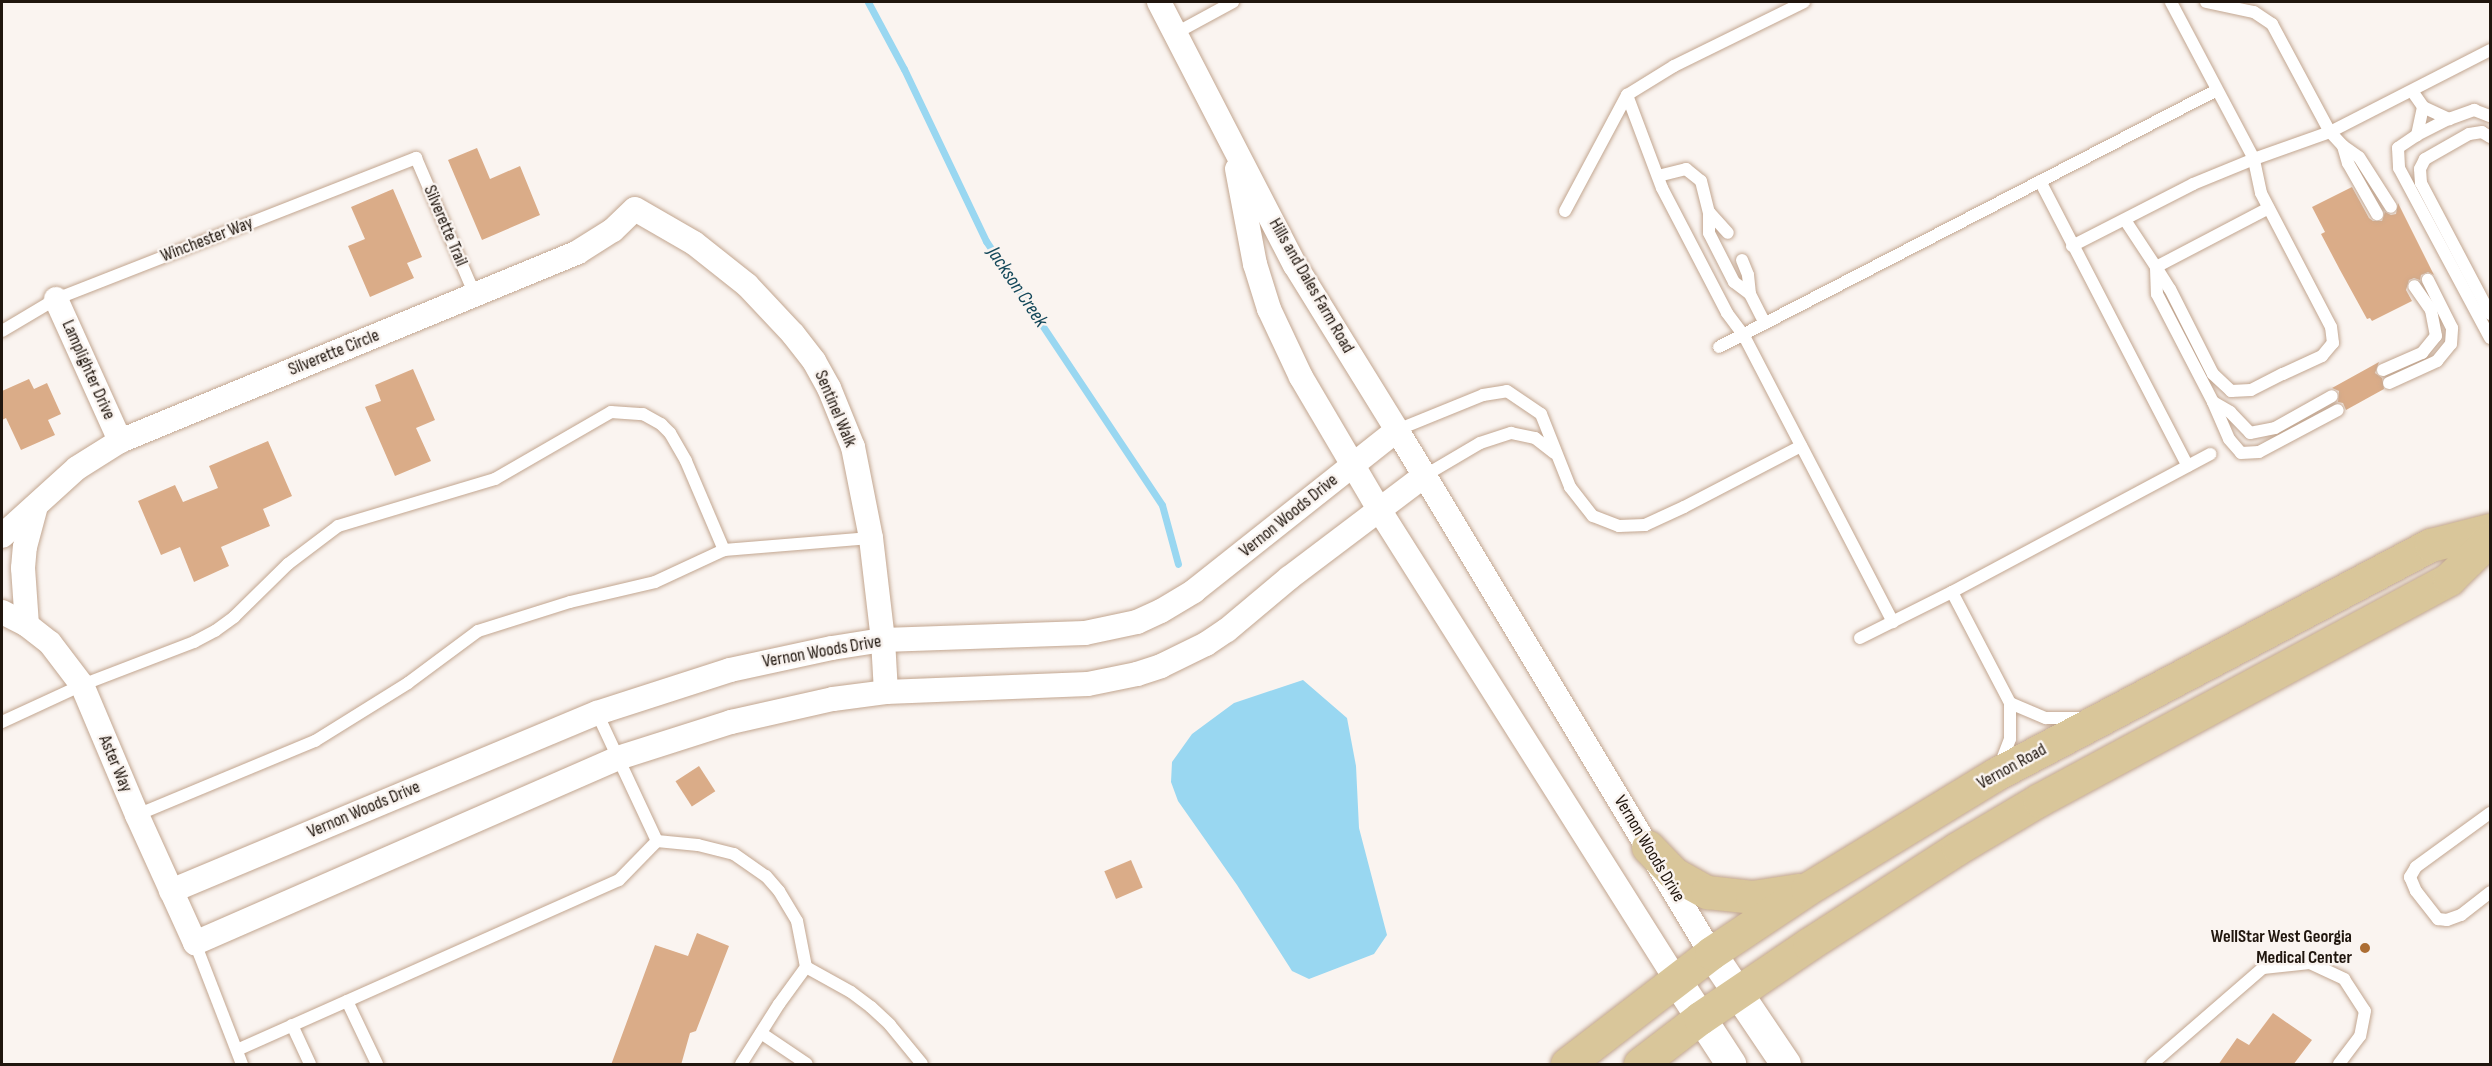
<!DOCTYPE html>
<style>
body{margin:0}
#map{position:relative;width:2492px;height:1066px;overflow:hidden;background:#faf4f0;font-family:"Sofia Sans Condensed",sans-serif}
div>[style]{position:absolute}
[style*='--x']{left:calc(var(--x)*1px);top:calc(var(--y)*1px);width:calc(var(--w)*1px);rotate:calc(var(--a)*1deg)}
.water>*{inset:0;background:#99d7f1}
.stream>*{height:7px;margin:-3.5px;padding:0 3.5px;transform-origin:3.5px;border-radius:3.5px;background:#99d7f1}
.building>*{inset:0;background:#daac88;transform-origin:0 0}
.roads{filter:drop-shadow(0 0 2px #c2a690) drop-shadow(0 0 2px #c2a690)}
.service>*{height:12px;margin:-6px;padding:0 6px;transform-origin:6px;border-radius:6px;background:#fff}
.minor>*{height:24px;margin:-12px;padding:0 12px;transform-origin:12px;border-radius:12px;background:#fff}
.tertiary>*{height:30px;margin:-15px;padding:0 15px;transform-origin:15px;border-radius:15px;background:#fff}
.primary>*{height:33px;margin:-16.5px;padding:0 16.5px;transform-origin:16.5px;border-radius:16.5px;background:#d9c69a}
.dots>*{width:16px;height:16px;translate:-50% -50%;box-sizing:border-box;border:3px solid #faf4f0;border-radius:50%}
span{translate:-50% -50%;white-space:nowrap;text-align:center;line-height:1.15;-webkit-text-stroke:5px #faf4f0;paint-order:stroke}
.street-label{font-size:18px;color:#20160e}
.poi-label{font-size:18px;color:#20160e;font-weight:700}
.right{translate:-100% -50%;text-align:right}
.water-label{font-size:20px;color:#14485a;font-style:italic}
.frame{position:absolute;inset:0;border:3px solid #20160e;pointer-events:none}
</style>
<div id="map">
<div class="water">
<div style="clip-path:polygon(1303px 680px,1347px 718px,1356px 766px,1359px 828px,1387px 935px,1374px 954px,1309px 979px,1292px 971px,1237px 885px,1178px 801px,1171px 782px,1172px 762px,1192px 734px,1234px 703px)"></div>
</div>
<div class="stream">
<div style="--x:868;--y:2;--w:76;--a:61.8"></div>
<div style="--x:904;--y:69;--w:191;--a:64.5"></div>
<div style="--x:986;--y:241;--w:317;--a:56.3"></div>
<div style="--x:1162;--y:505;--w:61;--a:74.8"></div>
</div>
<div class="building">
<div style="clip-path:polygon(477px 148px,490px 179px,520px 166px,540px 215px,482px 240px,448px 160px)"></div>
<div style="clip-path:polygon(2352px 187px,2369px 218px,2373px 221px,2382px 221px,2385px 212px,2391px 215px,2396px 214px,2398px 203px,2434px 275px,2428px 272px,2421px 275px,2420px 280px,2414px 278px,2409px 280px,2406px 290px,2412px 301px,2372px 321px,2370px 318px,2367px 319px,2340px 270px,2321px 234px,2325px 232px,2312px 207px)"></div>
<div style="clip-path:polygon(393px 189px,422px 257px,407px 263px,414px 278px,370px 297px,348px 246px,365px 239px,351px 207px)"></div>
<div style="clip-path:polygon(2379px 362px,2375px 373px,2382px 378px,2384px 389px,2346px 410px,2343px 403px,2338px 402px,2339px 391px,2332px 388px)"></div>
<div style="clip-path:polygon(413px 369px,435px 420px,416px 428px,431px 461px,395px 476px,365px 407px,381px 401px,375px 385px)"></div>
<div style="clip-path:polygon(29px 379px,34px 389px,47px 383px,61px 414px,48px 420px,55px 435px,21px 450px,6px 418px,2px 420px,2px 391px)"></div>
<div style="clip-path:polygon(268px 441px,292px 496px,263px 509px,270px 526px,221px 547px,229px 566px,194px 582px,180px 547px,161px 555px,138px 501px,175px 485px,183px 502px,218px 488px,209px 466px)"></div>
<div style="left:699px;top:766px;width:30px;height:28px;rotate:57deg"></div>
<div style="left:1131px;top:860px;width:30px;height:29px;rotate:67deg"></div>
<div style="clip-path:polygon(697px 933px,729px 946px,696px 1031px,690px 1033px,681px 1065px,611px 1065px,655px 945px,688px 956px)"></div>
<div style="clip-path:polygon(2273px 1013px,2312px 1040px,2293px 1065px,2218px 1065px,2237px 1038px,2249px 1045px)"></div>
</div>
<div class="roads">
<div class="service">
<div style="--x:2206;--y:2;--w:49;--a:11.8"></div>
<div style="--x:2254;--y:12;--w:22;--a:34"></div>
<div style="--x:2272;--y:24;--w:123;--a:61.8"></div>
<div style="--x:2330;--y:132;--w:19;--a:47"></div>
<div style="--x:2343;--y:146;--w:18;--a:74"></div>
<div style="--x:2348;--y:163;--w:59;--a:60.4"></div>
<div style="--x:1176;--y:33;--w:65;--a:-28.5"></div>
<div style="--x:2412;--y:91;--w:19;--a:55"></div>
<div style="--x:2423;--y:107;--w:29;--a:25"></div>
<div style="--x:2449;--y:119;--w:27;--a:-20"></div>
<div style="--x:2474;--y:110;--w:17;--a:21"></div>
<div style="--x:1627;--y:95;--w:99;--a:69.4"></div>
<div style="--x:1662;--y:188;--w:141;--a:62.5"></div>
<div style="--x:1727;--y:313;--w:26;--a:53"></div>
<div style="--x:1743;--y:334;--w:325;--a:62.5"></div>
<div style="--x:2423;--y:107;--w:29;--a:102"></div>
<div style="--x:2417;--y:135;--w:23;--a:146"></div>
<div style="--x:2398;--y:148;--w:20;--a:87"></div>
<div style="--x:2399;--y:168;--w:193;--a:61.8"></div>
<div style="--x:2417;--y:135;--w:36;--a:-27"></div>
<div style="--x:2490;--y:137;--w:9;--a:-148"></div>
<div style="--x:2482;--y:132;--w:13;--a:171"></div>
<div style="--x:2469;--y:134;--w:51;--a:150.4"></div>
<div style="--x:2425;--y:159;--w:11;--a:117"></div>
<div style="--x:2420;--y:169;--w:14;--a:86"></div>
<div style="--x:2421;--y:183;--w:148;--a:62.2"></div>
<div style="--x:2343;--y:146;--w:19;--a:35"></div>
<div style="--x:2359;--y:157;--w:59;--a:57.4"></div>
<div style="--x:1658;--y:176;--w:29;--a:-14"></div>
<div style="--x:1686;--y:169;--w:19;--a:39"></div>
<div style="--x:1701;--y:181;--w:32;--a:76"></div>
<div style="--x:1709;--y:212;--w:21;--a:90"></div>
<div style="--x:1709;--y:233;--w:55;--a:63"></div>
<div style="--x:1734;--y:282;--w:20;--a:37"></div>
<div style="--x:1750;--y:294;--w:33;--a:63"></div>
<div style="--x:2040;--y:181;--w:321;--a:62.6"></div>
<div style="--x:1565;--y:211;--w:132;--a:-61.9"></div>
<div style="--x:1627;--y:95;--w:55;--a:-31.7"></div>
<div style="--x:1674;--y:66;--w:145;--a:-26.2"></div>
<div style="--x:1709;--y:212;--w:28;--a:48"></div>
<div style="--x:2125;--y:220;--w:56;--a:56.6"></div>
<div style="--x:2156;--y:267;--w:127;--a:-27.6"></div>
<div style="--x:2072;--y:246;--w:136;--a:-27.1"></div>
<div style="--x:2193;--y:184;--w:66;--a:-22.3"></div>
<div style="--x:2254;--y:159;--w:81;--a:-19.6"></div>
<div style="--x:2330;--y:132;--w:180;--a:-27.1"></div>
<div style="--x:1742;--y:260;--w:16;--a:68"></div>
<div style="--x:1748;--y:275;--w:19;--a:84"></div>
<div style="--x:2156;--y:267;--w:26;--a:58"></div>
<div style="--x:2170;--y:289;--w:95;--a:63.2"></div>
<div style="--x:2213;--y:374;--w:25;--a:43"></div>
<div style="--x:2231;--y:391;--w:20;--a:-3"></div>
<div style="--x:2251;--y:390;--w:36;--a:-27"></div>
<div style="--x:2283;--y:374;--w:43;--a:-24.8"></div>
<div style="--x:2322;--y:356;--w:17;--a:-50"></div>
<div style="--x:2333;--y:343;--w:16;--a:-97"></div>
<div style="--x:2331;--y:327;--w:151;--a:-117.6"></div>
<div style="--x:2261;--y:193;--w:35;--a:-102"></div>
<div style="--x:2254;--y:159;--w:178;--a:-117.9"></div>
<div style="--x:2156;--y:268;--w:26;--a:88"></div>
<div style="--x:2157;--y:294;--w:122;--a:62.6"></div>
<div style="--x:2213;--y:402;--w:20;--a:30"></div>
<div style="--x:2230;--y:412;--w:29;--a:46"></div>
<div style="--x:2250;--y:433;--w:25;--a:-11"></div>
<div style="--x:2275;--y:428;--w:65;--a:-29.3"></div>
<div style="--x:2;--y:331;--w:63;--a:-30.7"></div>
<div style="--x:56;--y:299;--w:387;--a:-21.4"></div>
<div style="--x:416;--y:158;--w:149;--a:66.7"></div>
<div style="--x:1719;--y:347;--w:560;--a:-27.3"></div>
<div style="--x:2383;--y:370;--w:43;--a:-23.6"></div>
<div style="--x:2422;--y:353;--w:22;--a:-51"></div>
<div style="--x:2436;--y:336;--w:26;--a:-101"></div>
<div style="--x:2431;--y:310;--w:29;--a:-125"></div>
<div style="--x:2389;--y:383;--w:53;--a:-24.6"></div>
<div style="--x:2437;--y:361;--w:22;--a:-51"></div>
<div style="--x:2451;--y:344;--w:16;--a:-86"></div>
<div style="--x:2452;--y:328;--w:54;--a:-116.6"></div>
<div style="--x:2213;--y:402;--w:40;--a:66.6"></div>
<div style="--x:2229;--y:439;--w:18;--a:49"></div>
<div style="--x:2241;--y:453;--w:18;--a:-3"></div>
<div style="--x:2259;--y:452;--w:89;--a:-28"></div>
<div style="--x:1397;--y:430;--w:93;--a:-22.1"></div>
<div style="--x:1483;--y:395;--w:24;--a:-9"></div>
<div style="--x:1507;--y:391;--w:41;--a:34.1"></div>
<div style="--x:1541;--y:414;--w:79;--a:68.3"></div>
<div style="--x:1570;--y:487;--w:37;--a:52"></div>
<div style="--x:1593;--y:516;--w:28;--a:21"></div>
<div style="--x:1619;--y:526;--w:26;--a:-2"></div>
<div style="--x:1645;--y:525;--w:43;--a:-24.8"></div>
<div style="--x:1684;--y:507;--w:132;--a:-27.5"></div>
<div style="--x:1424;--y:476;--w:65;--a:-30.5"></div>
<div style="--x:1480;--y:443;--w:33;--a:-18"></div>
<div style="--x:1511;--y:433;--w:25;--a:12"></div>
<div style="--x:1535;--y:438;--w:24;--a:38"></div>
<div style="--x:1952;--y:592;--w:125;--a:62.4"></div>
<div style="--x:1860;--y:638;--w:103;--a:-26.6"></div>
<div style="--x:1952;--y:592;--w:293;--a:-28.1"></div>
<div style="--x:597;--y:713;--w:141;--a:64.9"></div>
<div style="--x:657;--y:841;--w:41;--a:5.6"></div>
<div style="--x:698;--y:845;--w:37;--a:14"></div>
<div style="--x:734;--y:854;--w:39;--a:35"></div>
<div style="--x:766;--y:876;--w:20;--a:49"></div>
<div style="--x:779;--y:891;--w:35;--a:59"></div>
<div style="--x:797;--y:921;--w:47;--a:78.9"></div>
<div style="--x:806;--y:967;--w:46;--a:126.1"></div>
<div style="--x:779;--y:1004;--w:71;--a:122.3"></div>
<div style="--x:2;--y:722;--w:88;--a:-24.8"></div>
<div style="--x:82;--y:685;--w:120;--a:-21"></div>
<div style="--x:194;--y:642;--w:24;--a:-28"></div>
<div style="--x:215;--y:631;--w:24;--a:-36"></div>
<div style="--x:234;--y:617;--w:76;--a:-44.5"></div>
<div style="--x:288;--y:564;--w:63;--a:-37.2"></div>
<div style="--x:338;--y:526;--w:164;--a:-16.7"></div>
<div style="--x:495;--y:479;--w:134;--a:-30"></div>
<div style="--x:611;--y:412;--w:32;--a:4"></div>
<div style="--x:643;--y:414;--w:21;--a:29"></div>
<div style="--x:661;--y:424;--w:13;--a:45"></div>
<div style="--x:670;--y:433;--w:32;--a:60"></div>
<div style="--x:686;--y:461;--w:97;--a:66.9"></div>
<div style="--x:2000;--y:765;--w:28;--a:-69"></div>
<div style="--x:2010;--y:739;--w:36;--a:-90"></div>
<div style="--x:2010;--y:703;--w:39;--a:23"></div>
<div style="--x:2046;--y:718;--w:36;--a:0"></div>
<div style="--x:2490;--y:813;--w:92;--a:143.9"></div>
<div style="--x:2416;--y:867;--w:12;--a:121"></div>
<div style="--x:2410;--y:877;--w:15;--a:67"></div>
<div style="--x:2416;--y:891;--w:36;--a:52"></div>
<div style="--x:2438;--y:919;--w:9;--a:6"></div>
<div style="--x:2447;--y:920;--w:15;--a:-20"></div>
<div style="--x:2461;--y:915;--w:37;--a:-38"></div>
<div style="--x:137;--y:815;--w:193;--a:-22.6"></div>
<div style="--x:315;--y:741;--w:110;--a:-31.9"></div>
<div style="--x:408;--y:683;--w:87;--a:-36.6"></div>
<div style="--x:478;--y:631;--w:96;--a:-17.5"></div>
<div style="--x:570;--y:602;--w:87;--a:-13.2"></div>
<div style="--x:655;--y:582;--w:76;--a:-24.9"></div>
<div style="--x:724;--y:550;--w:147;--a:-4.7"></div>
<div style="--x:195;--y:943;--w:130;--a:68.8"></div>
<div style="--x:806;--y:967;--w:51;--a:29.1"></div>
<div style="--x:851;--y:992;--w:25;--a:37"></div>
<div style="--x:871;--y:1007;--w:26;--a:43"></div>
<div style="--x:890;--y:1025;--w:50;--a:50.6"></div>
<div style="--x:347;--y:1001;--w:70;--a:64.5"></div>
<div style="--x:292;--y:1025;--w:43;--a:65.2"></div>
<div style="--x:761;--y:1033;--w:55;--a:34"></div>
<div style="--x:237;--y:1050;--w:418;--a:-24"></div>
<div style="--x:619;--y:880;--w:54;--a:-45.7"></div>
<div style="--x:2152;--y:1064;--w:147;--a:-40.9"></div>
<div style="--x:2263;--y:968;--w:47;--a:-6.1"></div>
<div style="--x:2310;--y:963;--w:38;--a:25"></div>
<div style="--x:2344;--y:979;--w:38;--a:57"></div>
<div style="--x:2365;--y:1011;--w:25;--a:101"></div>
<div style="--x:2360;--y:1036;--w:35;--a:127"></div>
</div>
<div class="minor">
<div style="--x:1159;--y:2;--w:296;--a:62.7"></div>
<div style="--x:1295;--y:265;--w:194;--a:58.3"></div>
<div style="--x:1397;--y:430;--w:610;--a:59.02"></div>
<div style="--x:1237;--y:169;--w:97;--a:79.3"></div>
<div style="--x:1255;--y:264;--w:47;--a:72.7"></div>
<div style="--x:1269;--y:309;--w:75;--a:64.8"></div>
<div style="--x:1301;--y:377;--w:156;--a:59.5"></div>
<div style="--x:1380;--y:511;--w:552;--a:57.72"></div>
<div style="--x:56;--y:299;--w:156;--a:65.7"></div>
<div style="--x:2;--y:536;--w:101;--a:-42.2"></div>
<div style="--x:77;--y:468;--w:51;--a:-32.1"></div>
<div style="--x:120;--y:441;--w:495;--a:-22.4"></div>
<div style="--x:578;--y:252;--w:41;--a:-32.2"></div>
<div style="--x:613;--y:230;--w:30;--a:-44"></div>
<div style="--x:635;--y:209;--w:68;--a:30"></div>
<div style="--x:694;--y:243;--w:68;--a:38.4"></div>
<div style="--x:747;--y:285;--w:67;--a:46.8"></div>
<div style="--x:793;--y:334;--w:34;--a:52"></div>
<div style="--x:814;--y:361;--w:31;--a:61"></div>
<div style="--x:829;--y:388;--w:64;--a:67.9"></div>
<div style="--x:853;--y:447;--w:93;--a:78.8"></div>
<div style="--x:871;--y:538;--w:103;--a:83.3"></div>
<div style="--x:883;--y:640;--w:52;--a:86.7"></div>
<div style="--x:2;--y:612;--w:28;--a:27"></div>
<div style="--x:27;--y:625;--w:29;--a:38"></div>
<div style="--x:50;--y:643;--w:53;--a:52.7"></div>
<div style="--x:82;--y:685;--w:141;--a:67.1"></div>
<div style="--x:137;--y:815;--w:141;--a:65.6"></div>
<div style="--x:195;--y:943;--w:462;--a:-23.6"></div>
<div style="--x:618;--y:758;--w:119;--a:-17.7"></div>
<div style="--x:731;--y:722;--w:105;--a:-12.7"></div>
<div style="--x:833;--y:699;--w:53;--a:-7.5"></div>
<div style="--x:886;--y:692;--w:202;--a:-2.3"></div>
<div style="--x:1088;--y:684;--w:50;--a:-11.5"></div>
<div style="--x:1137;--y:674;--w:25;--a:-18"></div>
<div style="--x:1161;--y:666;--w:50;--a:-26.1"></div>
<div style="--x:1206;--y:644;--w:25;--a:-34"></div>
<div style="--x:1227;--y:630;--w:81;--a:-40"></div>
<div style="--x:1289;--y:578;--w:169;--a:-37.1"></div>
<div style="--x:27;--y:625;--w:57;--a:-94"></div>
<div style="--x:23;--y:568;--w:21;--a:-85"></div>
<div style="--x:25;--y:547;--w:42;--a:-75"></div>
<div style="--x:171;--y:891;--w:462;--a:-22.7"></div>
<div style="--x:597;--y:713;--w:140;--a:-17.9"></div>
<div style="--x:730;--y:670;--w:104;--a:-12.2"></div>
<div style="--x:832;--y:648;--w:52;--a:-8.9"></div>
<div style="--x:883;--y:640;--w:202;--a:-2"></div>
<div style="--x:1085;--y:633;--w:53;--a:-11.9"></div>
<div style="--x:1137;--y:622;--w:26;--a:-25"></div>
<div style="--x:1161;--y:611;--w:39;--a:-31"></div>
<div style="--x:1194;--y:591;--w:259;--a:-38.4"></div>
</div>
<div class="tertiary">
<div style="--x:1711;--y:953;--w:134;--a:56"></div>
<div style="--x:1675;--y:978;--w:103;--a:56.9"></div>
</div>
<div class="primary">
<div style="--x:1648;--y:847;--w:37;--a:46"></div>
<div style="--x:1674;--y:874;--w:38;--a:29"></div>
<div style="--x:1707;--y:892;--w:45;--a:6.3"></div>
<div style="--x:1752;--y:897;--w:48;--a:-8.5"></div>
<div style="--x:1567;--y:1064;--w:182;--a:-37.6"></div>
<div style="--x:1711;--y:953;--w:115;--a:-33.7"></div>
<div style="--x:1807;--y:889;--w:221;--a:-31.3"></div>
<div style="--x:1996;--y:774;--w:492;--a:-27.8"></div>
<div style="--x:2431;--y:545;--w:61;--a:-14.3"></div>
<div style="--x:1640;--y:1064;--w:76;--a:-37.5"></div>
<div style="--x:1700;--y:1018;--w:132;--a:-34.2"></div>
<div style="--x:1809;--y:944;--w:177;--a:-32.8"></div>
<div style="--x:1958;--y:848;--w:94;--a:-30.7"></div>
<div style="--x:2039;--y:800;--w:466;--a:-28.3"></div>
<div style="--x:2449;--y:579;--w:57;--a:-44.3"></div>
</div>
</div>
<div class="dots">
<div style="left:2365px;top:948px;background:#ac6d33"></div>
</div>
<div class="street-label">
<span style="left:445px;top:226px;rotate:67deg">Silverette Trail</span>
<span style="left:207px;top:240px;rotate:-21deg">Winchester Way</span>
<span style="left:1311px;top:286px;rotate:60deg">Hills and Dales Farm Road</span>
<span style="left:334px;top:353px;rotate:-22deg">Silverette Circle</span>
<span style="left:88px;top:370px;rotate:66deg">Lamplighter Drive</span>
<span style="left:835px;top:409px;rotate:67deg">Sentinel Walk</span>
<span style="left:1289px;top:516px;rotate:-39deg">Vernon Woods Drive</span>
<span style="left:822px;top:652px;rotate:-10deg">Vernon Woods Drive</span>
<span style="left:115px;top:764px;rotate:67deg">Aster Way</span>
<span style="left:2012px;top:767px;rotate:-29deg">Vernon Road</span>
<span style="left:364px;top:810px;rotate:-23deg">Vernon Woods Drive</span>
<span style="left:1649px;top:849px;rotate:59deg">Vernon Woods Drive</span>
</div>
<div class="poi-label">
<span class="right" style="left:2352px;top:948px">WellStar West Georgia<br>Medical Center</span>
</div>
<div class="water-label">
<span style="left:1017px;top:287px;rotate:56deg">Jackson Creek</span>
</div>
<div class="frame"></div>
</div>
